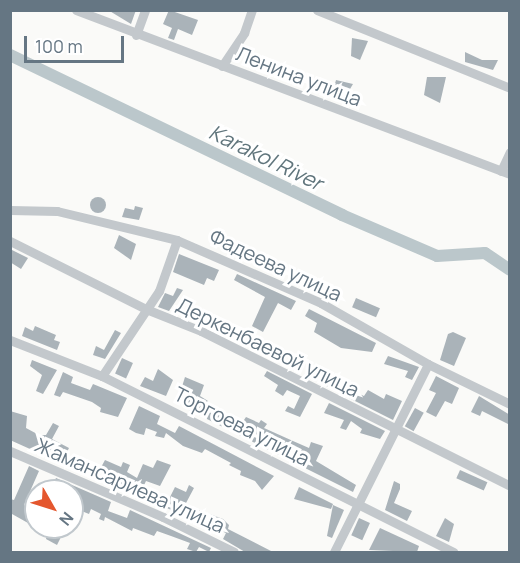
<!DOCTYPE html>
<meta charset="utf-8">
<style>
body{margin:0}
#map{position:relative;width:520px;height:563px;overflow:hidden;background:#fafaf8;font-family:Manrope,sans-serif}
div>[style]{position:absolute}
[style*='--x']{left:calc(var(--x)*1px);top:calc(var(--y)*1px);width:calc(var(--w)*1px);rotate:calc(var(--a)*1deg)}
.river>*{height:12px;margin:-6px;padding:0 6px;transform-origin:6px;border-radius:6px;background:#bbc7cb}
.building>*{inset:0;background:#aab3b9;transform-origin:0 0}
.round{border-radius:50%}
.minor>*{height:9px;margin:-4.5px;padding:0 4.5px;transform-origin:4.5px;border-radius:4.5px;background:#c3c8cc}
span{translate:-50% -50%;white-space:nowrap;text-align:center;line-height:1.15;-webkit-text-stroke:6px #fff;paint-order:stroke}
.street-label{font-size:20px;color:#657683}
.water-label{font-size:21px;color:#60757c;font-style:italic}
.frame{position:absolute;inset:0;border:12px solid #657683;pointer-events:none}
.north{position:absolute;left:24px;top:479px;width:60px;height:60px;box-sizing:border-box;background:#fff;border:2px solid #c1c8cd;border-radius:50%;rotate:129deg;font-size:16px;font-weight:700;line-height:24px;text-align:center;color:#657683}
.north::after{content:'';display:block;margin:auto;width:21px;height:27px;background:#e4572e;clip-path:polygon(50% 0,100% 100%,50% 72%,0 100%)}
.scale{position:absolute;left:24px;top:36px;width:100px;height:27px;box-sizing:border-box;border:3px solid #657683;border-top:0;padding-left:8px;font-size:18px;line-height:21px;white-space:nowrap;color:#657683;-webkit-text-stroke:4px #fff;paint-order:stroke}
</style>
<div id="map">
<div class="river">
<div style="--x:10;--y:55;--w:369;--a:25.7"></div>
<div style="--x:342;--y:215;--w:103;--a:23.3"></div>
<div style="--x:437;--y:256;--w:48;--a:-3.6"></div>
<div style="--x:485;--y:253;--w:30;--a:34"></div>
</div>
<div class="building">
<div style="clip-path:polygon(108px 10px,136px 10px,131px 24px)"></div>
<div style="clip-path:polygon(169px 10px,198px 20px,192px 35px,178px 29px,174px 40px,168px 38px,172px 28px,163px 24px)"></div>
<div style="clip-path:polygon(352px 38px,368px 41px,360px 60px,351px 56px)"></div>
<div style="clip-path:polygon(465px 52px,482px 60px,498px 60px,493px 70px,465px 62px)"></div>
<div style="clip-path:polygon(427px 77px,446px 77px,440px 103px,424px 95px)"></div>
<div style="clip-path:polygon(336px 80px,353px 84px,344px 99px,332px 95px)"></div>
<div class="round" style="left:90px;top:197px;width:16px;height:16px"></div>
<div style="clip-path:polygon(135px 206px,143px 208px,139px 220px,122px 217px,125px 208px,134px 210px)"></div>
<div style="clip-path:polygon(119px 235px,136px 244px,131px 260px,114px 248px)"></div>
<div style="clip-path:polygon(10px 249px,28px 258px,21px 269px,10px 262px)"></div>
<div style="clip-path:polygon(179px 254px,219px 270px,214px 281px,207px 278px,204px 285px,173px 272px)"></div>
<div style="clip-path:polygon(237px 274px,296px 301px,291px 310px,278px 303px,263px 332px,252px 326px,265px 297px,234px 280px)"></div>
<div style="clip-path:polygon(177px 288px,183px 290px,169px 311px,158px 307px,165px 293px,173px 296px)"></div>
<div style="left:356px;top:298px;width:26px;height:10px;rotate:23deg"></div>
<div style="clip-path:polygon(309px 309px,376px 343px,372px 352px,341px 348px,314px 332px,317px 323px,305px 316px)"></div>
<div style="clip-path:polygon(35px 326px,56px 335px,54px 340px,60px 342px,57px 350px,22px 336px,25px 327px,33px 331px)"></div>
<div style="clip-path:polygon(115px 330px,121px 333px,105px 359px,93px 355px,96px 346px,104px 350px)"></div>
<div style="clip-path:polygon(453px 332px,466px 338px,454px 366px,440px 360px,448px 334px)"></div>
<div style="clip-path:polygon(388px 356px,419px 367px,412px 380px,405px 377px,408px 371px,384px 364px)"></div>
<div style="left:122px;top:358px;width:12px;height:17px;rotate:24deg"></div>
<div style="clip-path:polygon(32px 360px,57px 370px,43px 394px,36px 391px,42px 375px,30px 366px)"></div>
<div style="clip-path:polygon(158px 369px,173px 380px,166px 396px,140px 386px,145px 377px,153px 381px)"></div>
<div style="clip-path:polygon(267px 371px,312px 394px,300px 417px,285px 411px,288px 406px,294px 409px,300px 396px,287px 390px,283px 396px,275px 391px,278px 385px,264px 376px)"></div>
<div style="clip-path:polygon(63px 372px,73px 377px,71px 383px,90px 390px,93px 384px,127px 398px,118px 417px,100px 412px,101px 408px,92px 402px,63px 392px,60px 397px,54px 395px)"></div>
<div style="clip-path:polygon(325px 372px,340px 385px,337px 391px,320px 383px)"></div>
<div style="clip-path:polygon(436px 376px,459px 388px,452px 404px,445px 401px,436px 417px,426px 412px,436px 393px,429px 390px)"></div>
<div style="clip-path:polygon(185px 377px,204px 385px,200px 396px,208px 401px,203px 409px,215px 415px,217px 412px,242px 423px,246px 417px,259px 423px,261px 420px,267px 424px,264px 428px,293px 441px,309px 448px,311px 442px,323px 446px,316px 461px,356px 485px,353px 492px,189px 410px,182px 404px,188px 395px,180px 393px)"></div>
<div style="clip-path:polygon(368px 390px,384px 399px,386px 394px,402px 401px,393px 420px,349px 398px,352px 391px,364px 396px)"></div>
<div style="clip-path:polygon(479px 396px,510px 415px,510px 425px,482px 411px,480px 416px,471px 412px)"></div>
<div style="clip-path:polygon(329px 403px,385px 431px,380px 439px,360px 433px,362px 429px,351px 421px,346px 430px,340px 428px,344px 420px,324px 413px)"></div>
<div style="clip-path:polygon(139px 406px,160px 416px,157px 424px,175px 433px,179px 426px,274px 476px,262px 490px,255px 481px,240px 475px,241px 471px,229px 465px,231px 463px,205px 449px,202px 453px,183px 446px,166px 433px,164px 438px,155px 436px,157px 432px,146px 428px,144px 435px,136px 433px,129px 429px)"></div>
<div style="left:415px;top:408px;width:10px;height:21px;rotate:29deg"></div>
<div style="clip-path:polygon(10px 411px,27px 416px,26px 428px,39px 435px,46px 435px,53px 423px,59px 426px,52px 439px,69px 448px,65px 456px,74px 459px,70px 467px,10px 440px)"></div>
<div style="clip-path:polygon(105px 460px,121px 467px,123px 462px,130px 465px,127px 472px,137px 478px,143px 464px,153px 468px,157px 460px,171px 465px,160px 486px,146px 481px,139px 496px,114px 483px,117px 478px,99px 471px)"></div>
<div style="clip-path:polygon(29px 466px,39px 471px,24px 505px,36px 513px,36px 521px,30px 518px,28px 523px,12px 514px,10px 499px,14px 500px)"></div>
<div style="left:460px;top:470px;width:30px;height:9px;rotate:24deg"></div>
<div style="clip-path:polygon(56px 478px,111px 502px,108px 511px,127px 518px,130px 510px,211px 548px,209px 552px,199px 547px,196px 552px,187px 549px,190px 543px,171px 536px,157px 531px,154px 536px,133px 528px,132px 531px,105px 517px,104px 521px,99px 519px,101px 514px,91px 509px,89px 514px,79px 510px,72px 504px,72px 491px,49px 491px)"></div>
<div style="clip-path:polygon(394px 481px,400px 484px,400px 489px,394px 503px,412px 511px,407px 521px,385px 510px)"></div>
<div style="clip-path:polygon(189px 485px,194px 488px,186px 503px,191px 507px,223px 519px,229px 525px,228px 529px,273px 552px,245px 552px,223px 539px,226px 533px,150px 501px,155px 492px,169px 499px,175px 487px,186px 492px)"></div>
<div style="clip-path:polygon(299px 487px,333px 504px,331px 509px,294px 499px)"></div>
<div style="clip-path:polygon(333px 505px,344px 510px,332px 538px,327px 536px)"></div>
<div style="left:359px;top:518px;width:12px;height:19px;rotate:24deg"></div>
<div style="clip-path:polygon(445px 518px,454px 524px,449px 542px,436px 536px)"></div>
<div style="clip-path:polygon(49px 527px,66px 527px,57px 545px,46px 539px)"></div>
<div style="clip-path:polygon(380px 528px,419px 546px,417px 552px,369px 550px)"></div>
</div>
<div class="minor">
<div style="--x:76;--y:10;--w:464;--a:20.7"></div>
<div style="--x:317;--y:10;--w:208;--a:22"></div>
<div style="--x:136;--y:35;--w:27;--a:-70"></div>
<div style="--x:222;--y:66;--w:40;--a:-56"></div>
<div style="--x:244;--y:33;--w:24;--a:-71"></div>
<div style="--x:501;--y:171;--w:21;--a:-65"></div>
<div style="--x:10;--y:210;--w:47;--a:1.2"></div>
<div style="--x:57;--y:211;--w:123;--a:13.6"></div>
<div style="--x:177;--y:240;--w:157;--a:23.6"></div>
<div style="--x:321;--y:303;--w:123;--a:29.7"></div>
<div style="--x:428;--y:364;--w:91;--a:26"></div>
<div style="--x:10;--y:241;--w:152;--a:26.6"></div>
<div style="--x:146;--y:309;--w:59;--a:21.8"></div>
<div style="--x:201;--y:331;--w:346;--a:26.6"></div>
<div style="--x:10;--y:340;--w:99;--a:21.4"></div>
<div style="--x:102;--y:376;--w:393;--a:26.6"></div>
<div style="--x:102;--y:376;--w:102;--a:-56.2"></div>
<div style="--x:159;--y:291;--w:54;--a:-70.6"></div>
<div style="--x:10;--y:451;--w:167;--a:23.3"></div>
<div style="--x:163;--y:517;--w:79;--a:26.2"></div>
<div style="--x:334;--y:552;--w:210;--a:-63.4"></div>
</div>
<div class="street-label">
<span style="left:299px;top:76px;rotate:21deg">Ленина улица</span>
<span style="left:276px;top:265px;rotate:25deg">Фадеева улица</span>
<span style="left:268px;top:347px;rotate:26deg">Деркенбаевой улица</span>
<span style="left:242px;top:426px;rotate:27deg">Торгоева улица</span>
<span style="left:130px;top:485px;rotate:24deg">Жамансариева улица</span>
</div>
<div class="water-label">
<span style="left:266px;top:157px;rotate:26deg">Karakol River</span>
</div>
<div class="frame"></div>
<div class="north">N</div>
<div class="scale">100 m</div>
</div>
